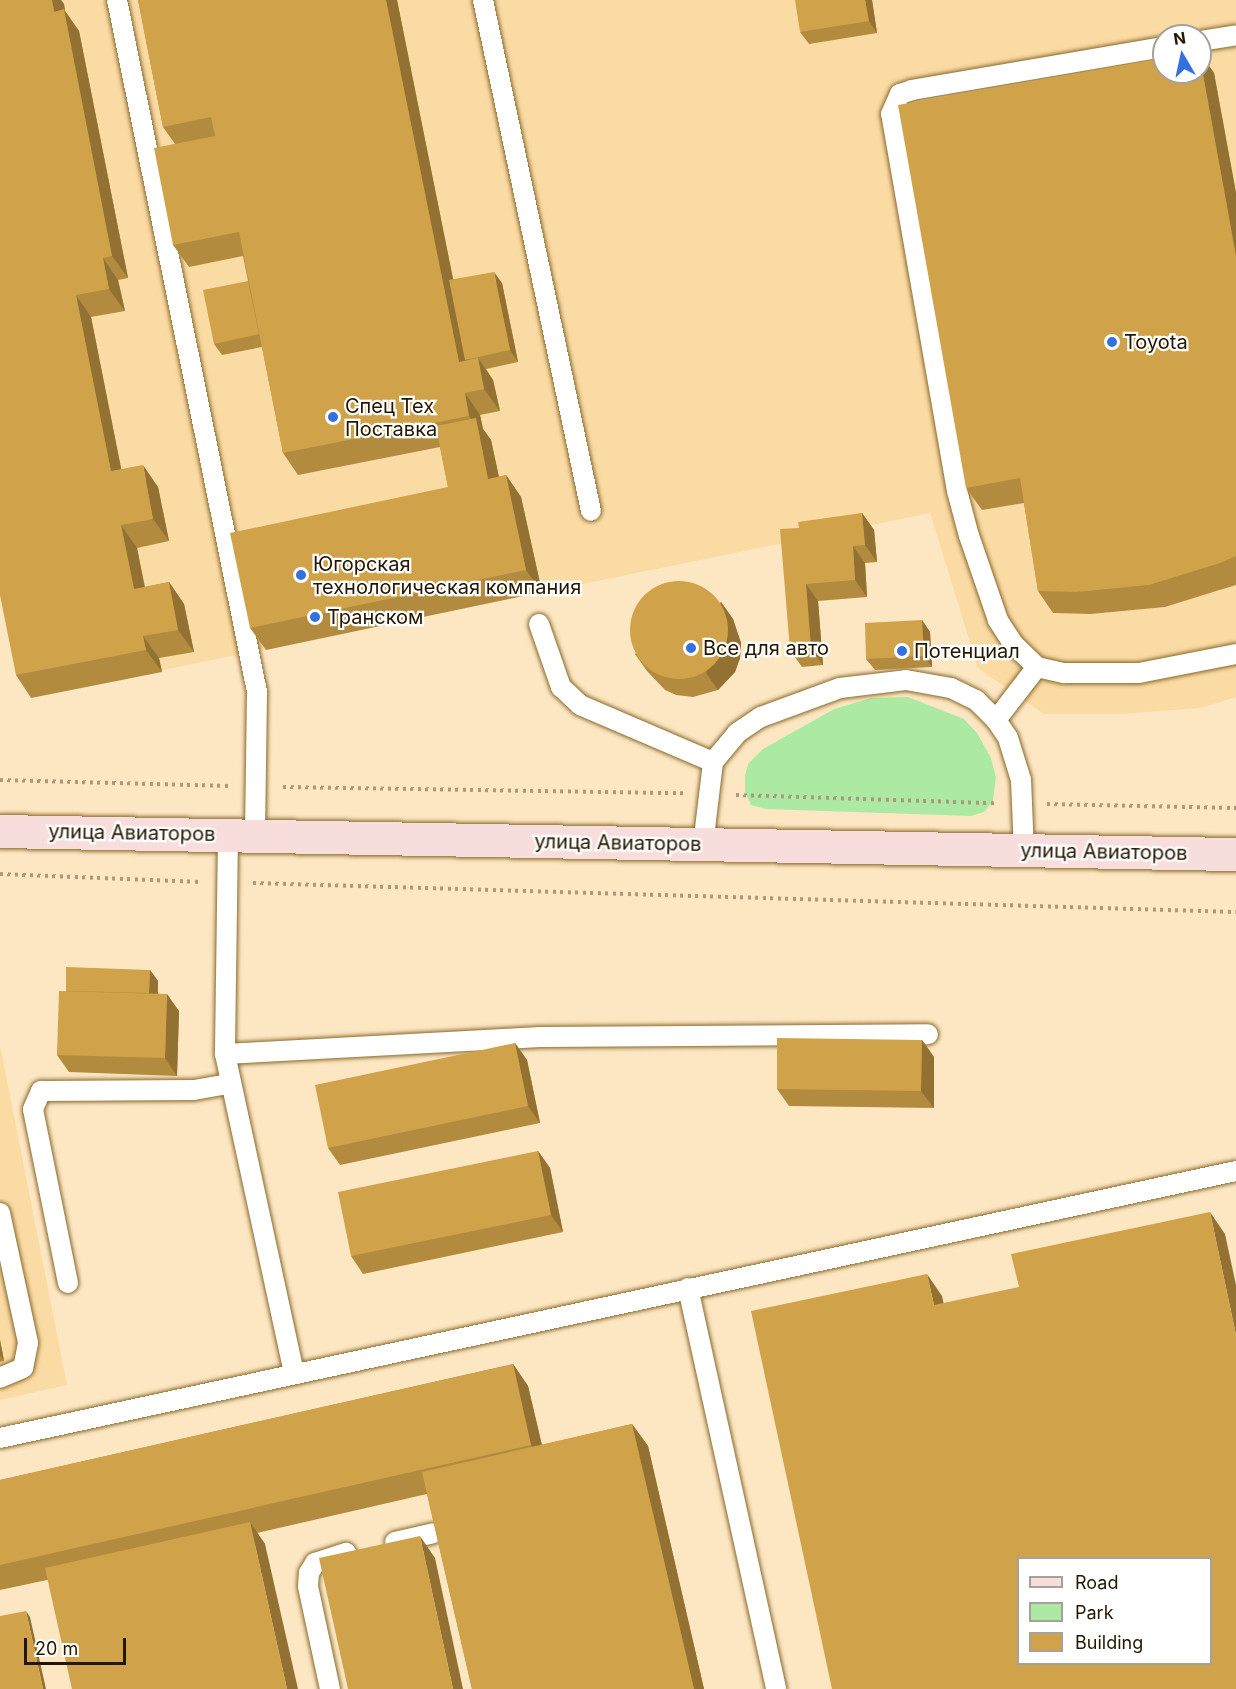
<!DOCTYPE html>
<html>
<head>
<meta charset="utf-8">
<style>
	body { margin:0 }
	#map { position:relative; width:1236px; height:1689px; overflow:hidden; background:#fde7c3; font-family:Inter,sans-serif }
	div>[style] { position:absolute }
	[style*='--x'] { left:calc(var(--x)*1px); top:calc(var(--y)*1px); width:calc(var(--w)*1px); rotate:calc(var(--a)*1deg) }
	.built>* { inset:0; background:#fbdba4 }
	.green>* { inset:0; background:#aceaa3 }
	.path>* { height:4px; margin-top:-2px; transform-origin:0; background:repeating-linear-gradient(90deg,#ac997a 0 3px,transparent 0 7.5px) }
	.roads { filter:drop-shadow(0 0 2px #89692b) drop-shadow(0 0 2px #89692b) }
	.service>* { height:20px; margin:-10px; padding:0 10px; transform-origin:10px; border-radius:10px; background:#fff }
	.secondary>* { height:33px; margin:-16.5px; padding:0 16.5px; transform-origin:16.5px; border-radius:16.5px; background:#f7dedd }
	.wall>* { inset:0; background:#b38b3f }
	.shaded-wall>* { inset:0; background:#927133 }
	.building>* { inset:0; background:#d0a249 }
	.round { border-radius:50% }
	.dots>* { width:16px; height:16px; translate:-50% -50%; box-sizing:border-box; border:3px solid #fff; border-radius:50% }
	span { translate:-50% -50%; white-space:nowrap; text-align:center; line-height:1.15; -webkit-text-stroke:4.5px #fff; paint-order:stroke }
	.poi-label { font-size:20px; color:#241700 }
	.left { translate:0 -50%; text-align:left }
	.street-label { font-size:20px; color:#241700 }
	.legend { position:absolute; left:1017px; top:1557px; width:195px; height:108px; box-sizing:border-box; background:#fff; border:2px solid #a7a299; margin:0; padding:8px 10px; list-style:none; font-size:18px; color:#241700 }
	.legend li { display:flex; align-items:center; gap:12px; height:30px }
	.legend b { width:30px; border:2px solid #a7a299 }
	.north { position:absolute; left:1152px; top:24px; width:60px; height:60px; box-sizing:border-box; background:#fff; border:2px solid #a7a299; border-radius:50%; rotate:351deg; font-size:16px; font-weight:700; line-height:24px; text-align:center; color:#241700 }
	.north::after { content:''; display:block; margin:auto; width:21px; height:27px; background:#3470df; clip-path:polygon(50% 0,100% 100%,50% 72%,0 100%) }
	.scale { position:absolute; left:24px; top:1638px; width:102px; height:27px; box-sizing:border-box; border:3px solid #241700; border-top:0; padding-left:8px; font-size:18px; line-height:21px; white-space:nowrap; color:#241700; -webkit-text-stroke:4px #fff; paint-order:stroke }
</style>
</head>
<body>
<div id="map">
	<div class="built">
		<i style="clip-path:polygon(evenodd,0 0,1236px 0,1236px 193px,1214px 74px,982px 510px,1035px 501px,1053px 613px,1091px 614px,1165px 607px,1236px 585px,1236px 697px,1201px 708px,1123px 714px,1044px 714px,978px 668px,930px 513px,31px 697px,0 539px,0 0,1164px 36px,1200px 36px,1200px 72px,1164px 72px,1164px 36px)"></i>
		<i style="clip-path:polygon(0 1045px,67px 1385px,0 1400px)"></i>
	</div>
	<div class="green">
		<i style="clip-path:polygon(908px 697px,964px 719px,977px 733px,991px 758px,996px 778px,993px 801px,984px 812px,971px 816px,766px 809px,751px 805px,745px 792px,745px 776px,748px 764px,763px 749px,834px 709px,871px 698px)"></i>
	</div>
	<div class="path">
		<i style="--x:0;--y:780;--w:230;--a:1.5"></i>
		<i style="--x:283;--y:787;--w:400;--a:0.9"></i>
		<i style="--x:736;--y:795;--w:259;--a:1.8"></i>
		<i style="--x:1047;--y:804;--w:189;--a:1.2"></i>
		<i style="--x:0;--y:874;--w:201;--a:2.3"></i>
		<i style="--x:253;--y:883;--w:983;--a:1.69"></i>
	</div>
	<div class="roads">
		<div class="service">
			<i style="--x:117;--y:0;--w:706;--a:78.56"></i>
			<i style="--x:257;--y:692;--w:144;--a:90.8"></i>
			<i style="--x:483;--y:0;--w:522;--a:78.07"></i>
			<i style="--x:1200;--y:41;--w:36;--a:-9"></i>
			<i style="--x:539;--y:624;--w:67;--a:70.8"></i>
			<i style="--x:561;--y:687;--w:26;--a:43"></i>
			<i style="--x:580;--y:705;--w:145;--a:23.2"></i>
			<i style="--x:1037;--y:667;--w:32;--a:-136"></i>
			<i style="--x:1014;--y:645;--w:30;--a:-123"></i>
			<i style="--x:998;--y:620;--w:89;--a:-109"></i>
			<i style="--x:969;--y:536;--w:47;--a:-104.9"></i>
			<i style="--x:957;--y:491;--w:383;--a:-99.9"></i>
			<i style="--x:891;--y:114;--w:22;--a:-66"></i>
			<i style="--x:900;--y:94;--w:13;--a:-18"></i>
			<i style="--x:912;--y:90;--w:256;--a:-9.7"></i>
			<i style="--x:996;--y:720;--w:67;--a:-52.3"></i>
			<i style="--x:1037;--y:667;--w:28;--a:13"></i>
			<i style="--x:1064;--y:673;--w:75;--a:0"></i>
			<i style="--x:1139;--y:673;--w:99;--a:-11.1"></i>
			<i style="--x:228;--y:835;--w:219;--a:90.8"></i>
			<i style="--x:225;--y:1054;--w:325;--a:77.8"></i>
			<i style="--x:703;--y:845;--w:84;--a:-83.1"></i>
			<i style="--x:713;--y:762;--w:38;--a:-50"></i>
			<i style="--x:737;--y:733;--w:29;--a:-34"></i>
			<i style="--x:761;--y:717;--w:84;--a:-20.2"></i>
			<i style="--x:840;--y:688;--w:66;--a:-6.9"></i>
			<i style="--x:906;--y:680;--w:46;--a:10.1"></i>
			<i style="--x:951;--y:688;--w:28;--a:26"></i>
			<i style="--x:976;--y:700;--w:28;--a:45"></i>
			<i style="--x:996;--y:720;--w:22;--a:56"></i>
			<i style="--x:1008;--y:738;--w:44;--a:72.8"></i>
			<i style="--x:1021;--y:780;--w:71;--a:87.6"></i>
			<i style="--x:225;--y:1054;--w:316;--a:-3.1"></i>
			<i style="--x:541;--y:1037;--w:387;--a:-0.4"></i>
			<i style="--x:0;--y:1213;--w:133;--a:77.8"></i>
			<i style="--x:28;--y:1343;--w:25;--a:101"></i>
			<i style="--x:23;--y:1368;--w:25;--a:157"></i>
			<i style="--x:68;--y:1283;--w:177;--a:-101.4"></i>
			<i style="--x:33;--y:1109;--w:20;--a:-66"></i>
			<i style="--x:41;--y:1091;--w:153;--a:-0.4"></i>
			<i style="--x:194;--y:1090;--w:36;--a:-10"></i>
			<i style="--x:688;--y:1288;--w:411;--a:77.6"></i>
			<i style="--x:0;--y:1438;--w:1265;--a:-12.19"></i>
			<i style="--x:395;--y:1542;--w:39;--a:-13"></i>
			<i style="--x:330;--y:1689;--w:105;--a:-102.1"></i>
			<i style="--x:308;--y:1586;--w:13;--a:-86"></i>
			<i style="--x:309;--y:1573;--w:12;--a:-59"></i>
			<i style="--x:315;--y:1563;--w:33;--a:-18"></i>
		</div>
		<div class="secondary">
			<i style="--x:0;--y:831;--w:1236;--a:1.07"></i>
		</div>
	</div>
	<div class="wall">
		<i style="clip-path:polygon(0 0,61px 0,64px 4px,65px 11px,79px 31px,128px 278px,118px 280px,125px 311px,91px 317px,121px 469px,158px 487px,169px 541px,137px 548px,145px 587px,169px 582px,184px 604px,194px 652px,159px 658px,162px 672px,31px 698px,16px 675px)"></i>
		<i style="clip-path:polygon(138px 0,397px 0,453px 280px,502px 283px,518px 362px,486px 369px,493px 380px,500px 411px,480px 415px,483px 429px,491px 440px,499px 477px,506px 475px,521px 497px,542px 592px,266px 650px,250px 628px,448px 487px,440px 447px,298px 475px,283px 453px,262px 347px,222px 355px,214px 344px,248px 281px,243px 256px,189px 267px,173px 245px,175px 144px,163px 127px)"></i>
		<i style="clip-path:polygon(872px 0,877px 33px,809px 44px,800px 32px)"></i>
		<i style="clip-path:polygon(1200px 53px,1214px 73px,1236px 193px,1236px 585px,1165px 607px,1091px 614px,1053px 613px,1038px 591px,1024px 503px,982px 510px,966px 488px,1200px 72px)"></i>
		<i style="clip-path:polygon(862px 513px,874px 530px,877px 562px,865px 563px,867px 597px,818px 601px,823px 665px,802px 667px,790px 650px,799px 528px)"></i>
		<i style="clip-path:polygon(721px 602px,733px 619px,741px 643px,740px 658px,735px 672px,718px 690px,693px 697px,676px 695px,665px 690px,647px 671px,635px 654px)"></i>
		<i style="clip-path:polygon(922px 620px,930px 632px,932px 667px,875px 670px,866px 659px)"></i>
		<i style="clip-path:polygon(150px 970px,158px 981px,158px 993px,179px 1011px,177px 1076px,69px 1072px,57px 1055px,66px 991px)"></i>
		<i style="clip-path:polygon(922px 1040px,934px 1057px,934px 1108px,789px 1106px,777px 1089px)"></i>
		<i style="clip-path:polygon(515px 1043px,527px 1060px,540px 1123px,340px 1165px,328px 1148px)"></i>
		<i style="clip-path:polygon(538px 1151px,550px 1168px,563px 1232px,363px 1274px,351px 1256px)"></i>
		<i style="clip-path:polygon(0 1340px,4px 1361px,0 1362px)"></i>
		<i style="clip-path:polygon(513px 1364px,528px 1386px,542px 1445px,632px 1424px,648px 1446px,704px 1689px,472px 1689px,427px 1494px,257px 1533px,265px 1544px,47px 1580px,0 1590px,0 1480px)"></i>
	</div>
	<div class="shaded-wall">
		<i style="clip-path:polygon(52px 0,61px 0,64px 4px,65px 11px,79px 31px,128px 278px,112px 256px)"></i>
		<i style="clip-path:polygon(386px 0,397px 0,471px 368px,459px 362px)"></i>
		<i style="clip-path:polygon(865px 0,872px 0,877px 33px,869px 21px)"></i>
		<i style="clip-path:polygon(1200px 53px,1214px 73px,1236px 193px,1236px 256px,1200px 58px)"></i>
		<i style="clip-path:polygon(103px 258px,118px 280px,125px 311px,109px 289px)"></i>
		<i style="clip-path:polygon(494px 272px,502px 283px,518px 362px,510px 350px)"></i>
		<i style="clip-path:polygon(76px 295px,91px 317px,126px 493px,111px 471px)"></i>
		<i style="clip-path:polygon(478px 358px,493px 380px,500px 411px,484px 389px)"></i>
		<i style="clip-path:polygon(465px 393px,480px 415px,483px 429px,491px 440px,504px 501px,488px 479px,478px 428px,469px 416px)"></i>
		<i style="clip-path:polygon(143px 465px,158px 487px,169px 541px,153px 519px)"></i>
		<i style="clip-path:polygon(506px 475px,521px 497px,542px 592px,526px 570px)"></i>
		<i style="clip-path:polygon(862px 513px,874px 530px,877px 562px,865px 545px)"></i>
		<i style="clip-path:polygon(121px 525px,137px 548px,149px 611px,134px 589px)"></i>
		<i style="clip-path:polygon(853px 546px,865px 563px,867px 597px,855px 580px)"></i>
		<i style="clip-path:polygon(169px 582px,184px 604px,194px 652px,178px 630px)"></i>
		<i style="clip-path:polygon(806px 584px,818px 601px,823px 665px,811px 648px)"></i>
		<i style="clip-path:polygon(721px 602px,733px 619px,741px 643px,740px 658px,735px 672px,718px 690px,706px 673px)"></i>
		<i style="clip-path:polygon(922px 620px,930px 632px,932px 667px,924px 656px)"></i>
		<i style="clip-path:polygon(143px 636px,159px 658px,162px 672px,146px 650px)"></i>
		<i style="clip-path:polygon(150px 970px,158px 981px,157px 1009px,149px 997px)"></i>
		<i style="clip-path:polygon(167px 994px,179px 1011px,177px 1076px,165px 1058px)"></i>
		<i style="clip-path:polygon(922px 1040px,934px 1057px,934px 1108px,921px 1091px)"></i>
		<i style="clip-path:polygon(515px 1043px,527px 1060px,540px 1123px,528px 1106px)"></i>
		<i style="clip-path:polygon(538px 1151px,550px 1168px,563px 1232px,551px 1215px)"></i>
		<i style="clip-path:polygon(1210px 1212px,1225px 1234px,1236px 1285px,1236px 1335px)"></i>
		<i style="clip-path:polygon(927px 1274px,942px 1296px,949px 1327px,934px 1305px)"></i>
		<i style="clip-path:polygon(0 1340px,4px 1361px,0 1355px)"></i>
		<i style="clip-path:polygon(513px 1364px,528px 1386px,547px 1467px,531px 1445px)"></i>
		<i style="clip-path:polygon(632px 1424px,648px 1446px,704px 1689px,694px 1689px)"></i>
		<i style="clip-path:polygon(250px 1522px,265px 1544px,298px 1689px,287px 1689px)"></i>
		<i style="clip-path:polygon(420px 1536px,435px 1558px,463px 1689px,453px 1689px)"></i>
		<i style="clip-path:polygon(26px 1611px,30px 1617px,46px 1689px,43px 1689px)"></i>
	</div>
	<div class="building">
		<i style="clip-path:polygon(0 0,52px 0,54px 12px,64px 9px,112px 256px,103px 258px,109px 289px,76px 295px,111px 471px,143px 465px,153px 519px,121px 525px,134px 589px,169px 582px,178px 630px,143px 636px,146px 650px,16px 675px,0 595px)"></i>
		<i style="clip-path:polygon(138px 0,386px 0,459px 362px,478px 358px,484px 389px,465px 393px,469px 416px,283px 453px,239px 232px,173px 245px,154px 148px,215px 136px,211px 117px,163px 127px)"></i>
		<i style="clip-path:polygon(795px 0,865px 0,869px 21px,800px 32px)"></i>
		<i style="clip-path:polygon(1164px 58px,1164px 72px,1200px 72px,1200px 58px,1236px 256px,1236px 556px,1220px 563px,1149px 585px,1076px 592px,1038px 591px,1020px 478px,966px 488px,898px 105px)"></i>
		<i style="clip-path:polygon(494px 272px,510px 350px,465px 360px,449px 280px)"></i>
		<i style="clip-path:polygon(248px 281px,259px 334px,214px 344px,203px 290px)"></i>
		<i style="clip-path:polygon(476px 418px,488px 479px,506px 475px,526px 570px,250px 628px,230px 533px,448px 487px,436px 426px)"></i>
		<i style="clip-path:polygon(862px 513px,865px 545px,853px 546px,855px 580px,806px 584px,811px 648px,790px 650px,780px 529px,799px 528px,798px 522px)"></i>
		<i class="round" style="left:630px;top:581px;width:98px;height:98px"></i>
		<i style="clip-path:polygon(922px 620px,924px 656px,866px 659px,865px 623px)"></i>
		<i style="clip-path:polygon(66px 967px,150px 970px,149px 993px,66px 991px)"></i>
		<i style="clip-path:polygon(59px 991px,167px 994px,165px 1058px,57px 1055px)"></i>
		<i style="clip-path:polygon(777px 1038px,922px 1040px,921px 1091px,777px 1089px)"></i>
		<i style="clip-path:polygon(515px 1043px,528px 1106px,328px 1148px,315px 1085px)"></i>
		<i style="clip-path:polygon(538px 1151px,551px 1215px,351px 1256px,338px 1192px)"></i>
		<i style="clip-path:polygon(evenodd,1210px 1212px,1236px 1335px,1236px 1689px,832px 1689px,751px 1311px,927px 1274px,934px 1305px,1019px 1287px,1011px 1254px,1210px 1212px,1018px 1558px,1210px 1558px,1210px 1664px,1018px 1664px,1018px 1558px)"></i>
		<i style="clip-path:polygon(513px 1364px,531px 1445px,0 1565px,0 1480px)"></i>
		<i style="clip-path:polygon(632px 1424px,694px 1689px,472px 1689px,422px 1472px)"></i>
		<i style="clip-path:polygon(250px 1522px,287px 1689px,72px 1689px,45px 1568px)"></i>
		<i style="clip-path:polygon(420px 1536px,453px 1689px,348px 1689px,319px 1558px)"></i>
		<i style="clip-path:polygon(26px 1611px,43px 1689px,0 1689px,0 1616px)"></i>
	</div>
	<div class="dots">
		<i style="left:1112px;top:342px;background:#3470df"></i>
		<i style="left:333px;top:417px;background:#3470df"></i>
		<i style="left:301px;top:575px;background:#3470df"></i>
		<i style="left:315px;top:617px;background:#3470df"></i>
		<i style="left:691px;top:648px;background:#3470df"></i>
		<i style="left:902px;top:651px;background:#3470df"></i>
	</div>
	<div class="poi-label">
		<span class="left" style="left:1124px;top:342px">Toyota</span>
		<span class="left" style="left:345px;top:418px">Спец Тех<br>Поставка</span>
		<span class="left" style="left:313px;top:576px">Югорская<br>технологическая компания</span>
		<span class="left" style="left:327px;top:617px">Транском</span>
		<span class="left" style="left:703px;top:648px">Все для авто</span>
		<span class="left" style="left:914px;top:651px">Потенциал</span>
	</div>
	<div class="street-label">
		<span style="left:132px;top:833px;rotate:1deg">улица Авиаторов</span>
		<span style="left:618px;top:843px;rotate:1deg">улица Авиаторов</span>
		<span style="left:1104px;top:852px;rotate:1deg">улица Авиаторов</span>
	</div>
	<ul class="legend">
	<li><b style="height:8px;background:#f7dedd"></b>Road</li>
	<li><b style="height:16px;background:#aceaa3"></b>Park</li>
	<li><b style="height:16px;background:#d0a249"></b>Building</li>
	</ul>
	<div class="north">N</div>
	<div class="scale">20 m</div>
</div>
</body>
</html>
